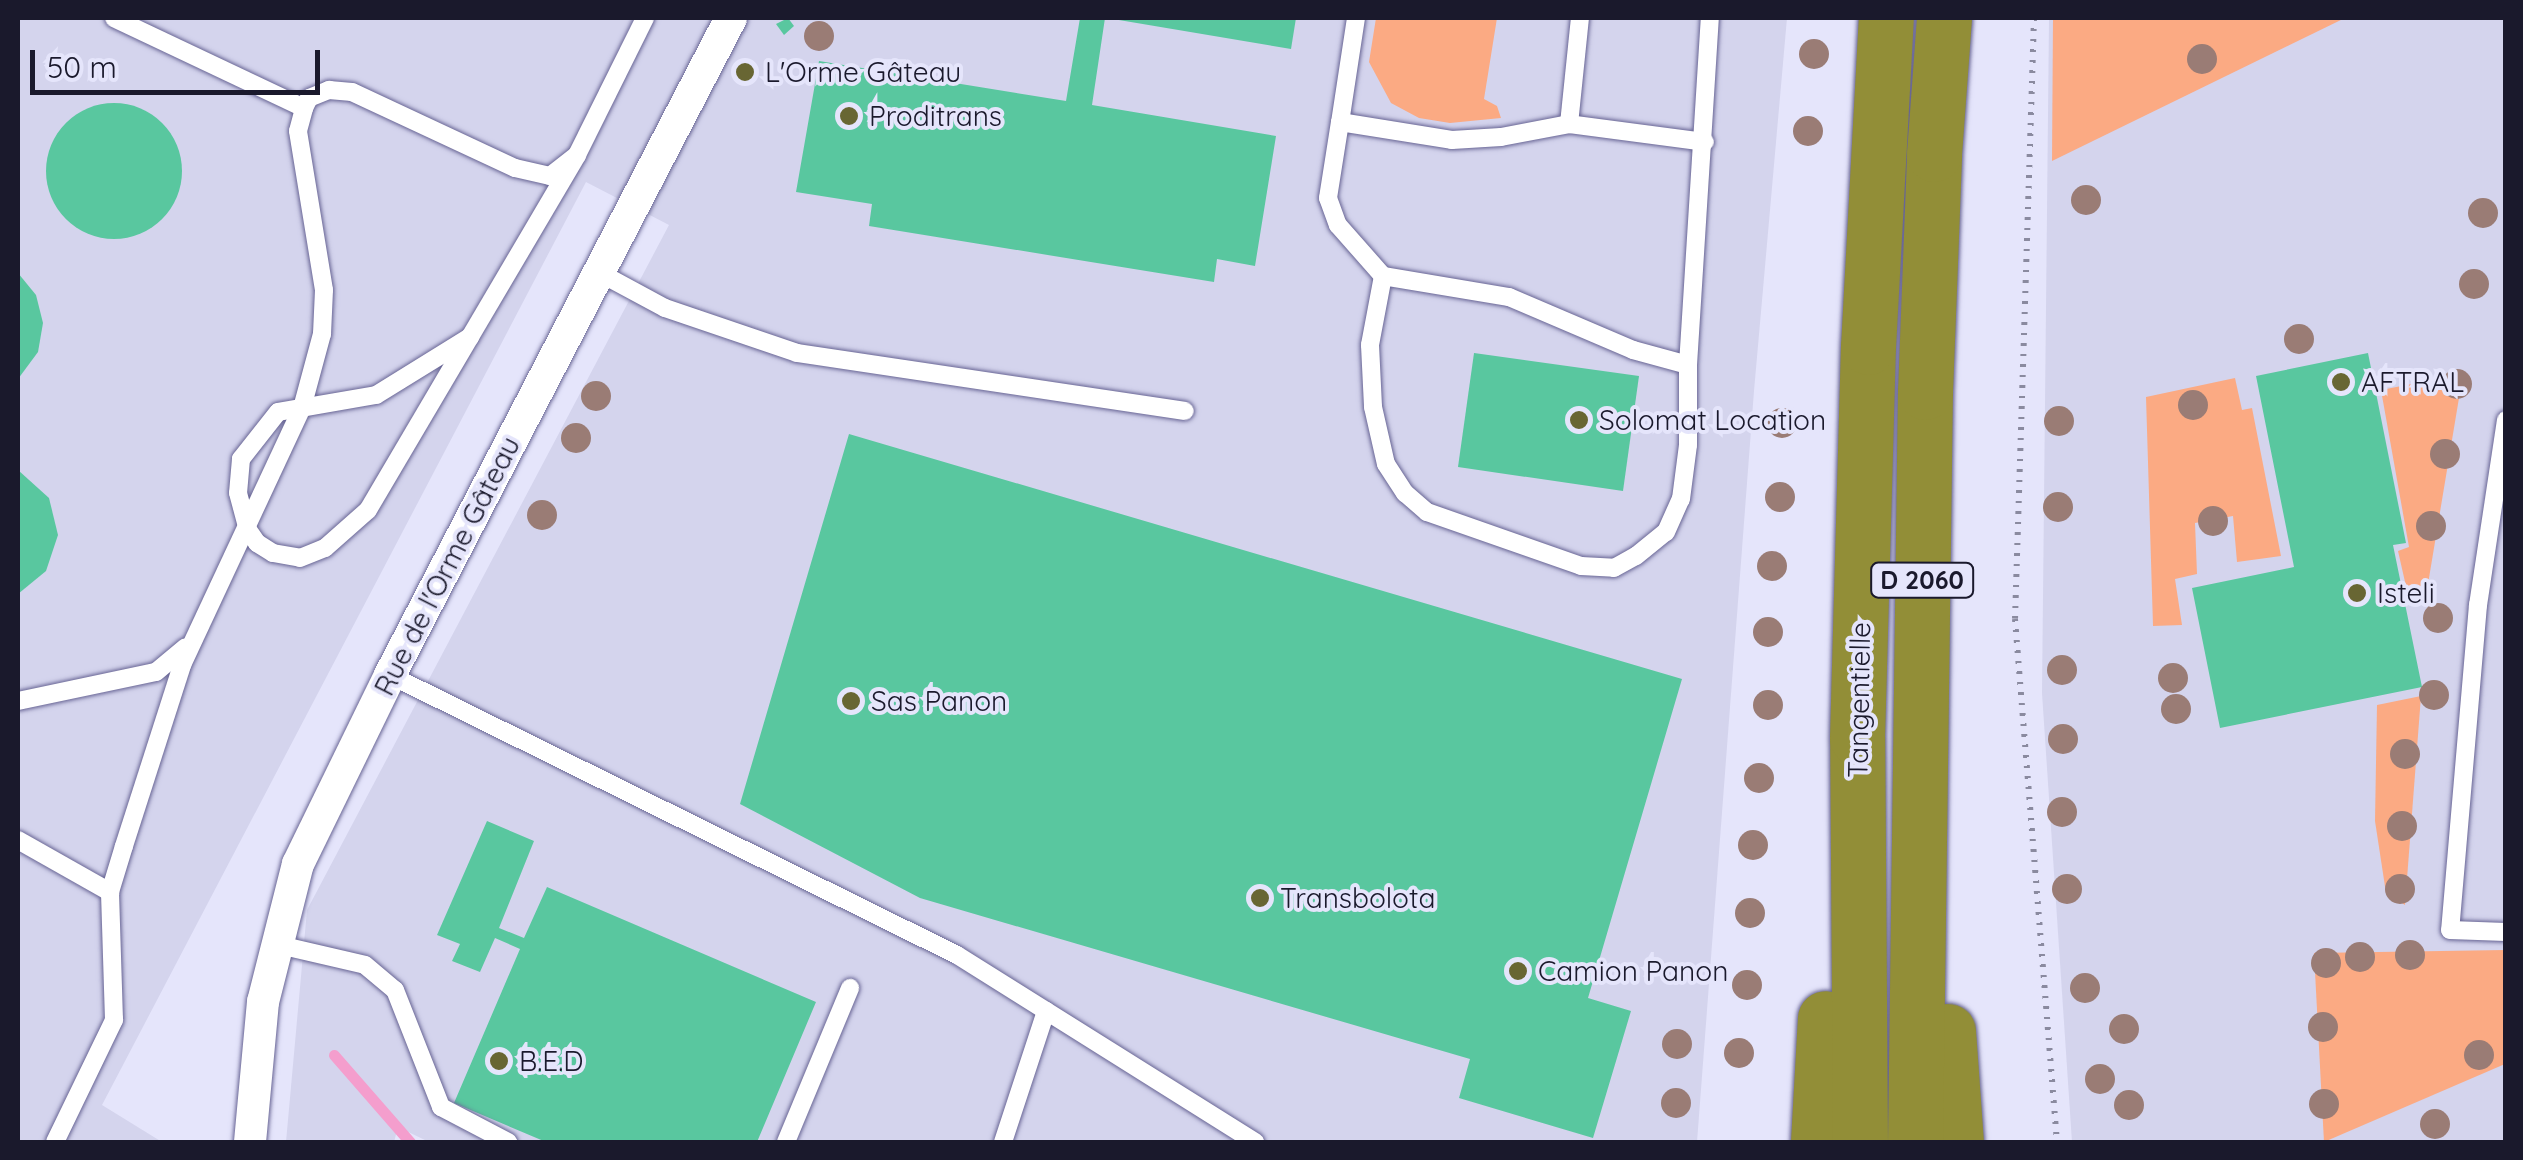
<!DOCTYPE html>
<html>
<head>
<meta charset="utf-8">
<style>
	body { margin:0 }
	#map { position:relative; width:2523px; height:1160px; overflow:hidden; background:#e5e5fb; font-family:Quicksand,sans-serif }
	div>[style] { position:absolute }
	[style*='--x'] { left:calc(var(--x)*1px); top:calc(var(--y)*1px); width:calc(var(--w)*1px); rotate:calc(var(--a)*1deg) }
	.built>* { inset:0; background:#d4d4ed }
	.green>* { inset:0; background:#fbaa83 }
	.stream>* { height:11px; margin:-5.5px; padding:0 5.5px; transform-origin:5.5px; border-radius:5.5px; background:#f49ecd }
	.building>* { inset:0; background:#59c79f }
	.round { border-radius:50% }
	.path>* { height:6px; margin-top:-3px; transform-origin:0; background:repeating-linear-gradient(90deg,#8a8a9f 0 2.5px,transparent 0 10.5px) }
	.roads { filter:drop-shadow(0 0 2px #676494) drop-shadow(0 0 2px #676494) }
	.lane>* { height:18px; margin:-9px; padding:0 9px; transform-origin:9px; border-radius:9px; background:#fff }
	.street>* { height:32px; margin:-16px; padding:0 16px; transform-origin:16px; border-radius:16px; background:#fff }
	.highway>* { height:55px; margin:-27.5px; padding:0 27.5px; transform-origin:27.5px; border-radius:27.5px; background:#928e37 }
	.trees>* { width:30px; height:30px; margin:-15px; border-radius:50%; background:#9a7c75 }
	.dots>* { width:28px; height:28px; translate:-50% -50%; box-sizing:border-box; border:5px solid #e5e5fb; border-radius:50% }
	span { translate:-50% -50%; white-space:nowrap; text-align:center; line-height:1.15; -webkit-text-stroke:8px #e5e5fb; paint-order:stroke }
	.shield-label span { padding:2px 8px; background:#e5e5fb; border:2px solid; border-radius:8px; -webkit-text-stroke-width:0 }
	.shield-label { font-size:25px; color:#1a192c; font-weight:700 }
	.poi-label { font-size:28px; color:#1a192c }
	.left { translate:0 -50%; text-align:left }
	.street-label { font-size:28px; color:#1a192c }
	.frame { position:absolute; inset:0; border:20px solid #1a192c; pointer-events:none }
	.scale { position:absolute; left:30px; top:50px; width:290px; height:45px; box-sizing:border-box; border:5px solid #1a192c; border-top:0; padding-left:12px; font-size:30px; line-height:35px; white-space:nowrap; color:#1a192c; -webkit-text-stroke:8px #e5e5fb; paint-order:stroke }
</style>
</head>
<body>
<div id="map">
	<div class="built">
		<i style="clip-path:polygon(18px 18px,1787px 18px,1754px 391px,1697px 1142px,429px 1142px,398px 1127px,394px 1142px,286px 1142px,307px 910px,669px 225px,586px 182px,102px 1105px,162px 1142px,18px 1142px)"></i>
		<i style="clip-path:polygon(2049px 18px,2505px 18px,2505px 1142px,2072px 1142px,2042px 693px)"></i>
	</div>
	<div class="green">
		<i style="clip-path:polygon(1376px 18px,1497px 18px,1484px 99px,1497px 106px,1501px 118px,1450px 123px,1419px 118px,1391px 103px,1369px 62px)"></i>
		<i style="clip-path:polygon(2053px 18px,2345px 18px,2052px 161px)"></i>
		<i style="clip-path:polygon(2463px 374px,2426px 596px,2408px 595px,2398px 551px,2409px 547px,2381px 390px)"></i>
		<i style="clip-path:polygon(2235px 378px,2242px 410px,2252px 408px,2281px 556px,2237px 562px,2233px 516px,2195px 523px,2197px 574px,2175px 579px,2182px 625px,2153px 626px,2146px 397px)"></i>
		<i style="clip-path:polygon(2421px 696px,2405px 905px,2386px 893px,2375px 821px,2377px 705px)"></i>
		<i style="clip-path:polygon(2505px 950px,2505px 1064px,2324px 1142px,2314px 953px)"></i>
	</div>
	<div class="stream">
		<i style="--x:334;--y:1055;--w:116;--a:48.9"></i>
	</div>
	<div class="building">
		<i style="clip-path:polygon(788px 18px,794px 26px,784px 35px,776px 24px)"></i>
		<i style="clip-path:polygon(1080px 18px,1105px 18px,1092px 105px,1276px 136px,1255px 266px,1217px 259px,1214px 282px,869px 226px,872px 204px,796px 192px,819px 61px,1066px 101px)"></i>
		<i style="clip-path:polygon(1107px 18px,1296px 18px,1291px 49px)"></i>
		<i class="round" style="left:46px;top:103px;width:136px;height:136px"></i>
		<i style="clip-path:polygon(18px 273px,36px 295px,43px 323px,38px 352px,18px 379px)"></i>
		<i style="clip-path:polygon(1474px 353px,1639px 376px,1623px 491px,1458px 467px)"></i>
		<i style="clip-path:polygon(2368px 353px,2406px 543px,2393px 545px,2422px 687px,2220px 728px,2192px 588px,2294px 567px,2256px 376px)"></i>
		<i style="clip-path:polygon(849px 434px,1682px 679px,1588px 998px,1631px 1011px,1593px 1138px,1459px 1098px,1470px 1059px,920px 898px,740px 804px)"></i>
		<i style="clip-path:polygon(18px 470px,49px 498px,58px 535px,46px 571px,18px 594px)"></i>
		<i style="clip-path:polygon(487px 821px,534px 841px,499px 928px,524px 938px,547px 887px,816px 1002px,757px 1142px,546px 1142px,454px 1103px,520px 949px,495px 938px,480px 972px,452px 961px,460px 944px,437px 935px)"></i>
	</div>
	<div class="path">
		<i style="--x:2034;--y:18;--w:601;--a:91.81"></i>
		<i style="--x:2015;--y:619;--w:525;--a:85.41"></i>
	</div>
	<div class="roads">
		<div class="lane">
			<i style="--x:1356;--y:18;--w:105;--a:98.7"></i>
			<i style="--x:1340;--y:122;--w:113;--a:9.1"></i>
			<i style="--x:1452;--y:140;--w:49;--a:-3.5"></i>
			<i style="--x:1501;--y:137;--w:69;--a:-10.8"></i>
			<i style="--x:1569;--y:124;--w:137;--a:7.5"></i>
			<i style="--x:304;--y:108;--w:11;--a:-63"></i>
			<i style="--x:309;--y:98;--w:22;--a:-22"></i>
			<i style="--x:329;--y:90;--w:23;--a:5"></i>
			<i style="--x:352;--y:92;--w:180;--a:25"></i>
			<i style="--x:515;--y:168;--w:36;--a:13"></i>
			<i style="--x:550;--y:176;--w:34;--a:-38"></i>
			<i style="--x:577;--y:155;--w:153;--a:-63.6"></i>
			<i style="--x:1340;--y:122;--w:77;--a:99"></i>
			<i style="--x:1328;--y:198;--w:29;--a:70"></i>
			<i style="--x:1338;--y:225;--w:68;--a:48.6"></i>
			<i style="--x:1383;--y:276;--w:128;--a:9.5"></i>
			<i style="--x:1509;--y:297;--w:135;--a:23.1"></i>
			<i style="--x:1633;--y:350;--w:57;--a:15.3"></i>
			<i style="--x:1569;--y:124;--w:107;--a:-84.1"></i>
			<i style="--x:600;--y:273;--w:74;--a:28.3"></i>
			<i style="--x:665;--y:308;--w:139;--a:18.8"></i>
			<i style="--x:797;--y:353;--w:392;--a:8.5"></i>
			<i style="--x:1383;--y:276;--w:70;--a:100.7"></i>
			<i style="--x:1370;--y:345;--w:62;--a:87.2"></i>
			<i style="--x:1373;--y:407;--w:58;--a:77.2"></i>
			<i style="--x:1386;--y:464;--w:35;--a:57"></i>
			<i style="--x:1405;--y:493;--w:29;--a:41"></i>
			<i style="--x:1427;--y:512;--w:163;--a:19.3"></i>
			<i style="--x:1581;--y:566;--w:33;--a:3"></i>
			<i style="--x:1614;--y:568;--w:25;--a:-29"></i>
			<i style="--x:1636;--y:556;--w:38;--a:-39"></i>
			<i style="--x:1666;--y:532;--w:36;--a:-66"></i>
			<i style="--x:1681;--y:499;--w:54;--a:-82.6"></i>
			<i style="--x:1688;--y:445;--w:80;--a:-90"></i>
			<i style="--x:1688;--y:365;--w:348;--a:-86.4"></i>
			<i style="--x:470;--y:337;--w:110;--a:148.3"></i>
			<i style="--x:376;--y:395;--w:99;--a:170.2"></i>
			<i style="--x:278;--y:412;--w:60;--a:128.2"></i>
			<i style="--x:241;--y:459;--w:34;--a:95"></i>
			<i style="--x:238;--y:493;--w:38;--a:75"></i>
			<i style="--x:248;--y:530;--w:16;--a:55"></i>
			<i style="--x:257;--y:543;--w:19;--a:32"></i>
			<i style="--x:273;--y:553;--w:27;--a:10"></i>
			<i style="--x:300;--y:558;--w:27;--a:-22"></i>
			<i style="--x:325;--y:548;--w:57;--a:-41.5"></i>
			<i style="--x:368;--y:510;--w:201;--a:-59.5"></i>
			<i style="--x:470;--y:337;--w:211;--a:-59.5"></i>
			<i style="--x:2506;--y:420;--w:187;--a:98.6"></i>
			<i style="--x:2478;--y:605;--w:326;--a:94.9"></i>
			<i style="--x:2450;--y:930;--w:56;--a:2"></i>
			<i style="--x:390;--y:675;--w:632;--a:26.28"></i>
			<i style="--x:957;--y:955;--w:352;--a:32.1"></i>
			<i style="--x:18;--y:701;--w:141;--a:-11.9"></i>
			<i style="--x:156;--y:672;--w:38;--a:-40"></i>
			<i style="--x:18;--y:840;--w:106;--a:29.5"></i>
			<i style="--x:275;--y:944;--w:92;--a:13.1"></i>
			<i style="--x:365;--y:965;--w:39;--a:40"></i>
			<i style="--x:395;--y:990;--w:126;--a:68.5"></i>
			<i style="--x:441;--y:1107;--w:76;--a:27.6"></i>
			<i style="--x:55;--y:1142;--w:136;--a:-64.2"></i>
			<i style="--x:114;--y:1020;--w:128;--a:-91.8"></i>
			<i style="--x:110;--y:892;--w:48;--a:-73.1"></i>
			<i style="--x:124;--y:846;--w:190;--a:-72.2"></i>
			<i style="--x:182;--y:665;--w:284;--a:-65"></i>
			<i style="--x:302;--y:408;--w:77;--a:-74.9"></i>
			<i style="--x:322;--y:334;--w:44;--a:-87.4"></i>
			<i style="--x:324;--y:290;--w:161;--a:-99.3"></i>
			<i style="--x:298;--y:131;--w:24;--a:-75"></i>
			<i style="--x:304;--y:108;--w:210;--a:-154.7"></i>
			<i style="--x:786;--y:1142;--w:167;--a:-67.4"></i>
			<i style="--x:1003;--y:1142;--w:138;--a:-71.8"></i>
		</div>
		<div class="street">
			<i style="--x:250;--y:1142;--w:141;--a:-84.7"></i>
			<i style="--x:263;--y:1002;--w:142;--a:-75.8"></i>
			<i style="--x:298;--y:864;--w:210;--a:-64"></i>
			<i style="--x:390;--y:675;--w:740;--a:-62.57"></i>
		</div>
		<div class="highway">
			<i style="--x:1948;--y:1031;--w:111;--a:85.9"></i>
			<i style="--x:1818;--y:1142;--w:124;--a:-86.8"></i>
			<i style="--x:1860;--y:1142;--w:404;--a:-90.4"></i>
			<i style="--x:1857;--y:738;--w:391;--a:-88.4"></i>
			<i style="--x:1868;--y:347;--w:329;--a:-86.9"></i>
			<i style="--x:1915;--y:1142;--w:750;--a:-89.24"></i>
			<i style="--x:1925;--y:392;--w:238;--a:-87.8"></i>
			<i style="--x:1934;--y:154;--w:136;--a:-85.8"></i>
		</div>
	</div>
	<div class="trees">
		<i style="left:819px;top:36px"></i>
		<i style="left:1814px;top:54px"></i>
		<i style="left:2202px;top:59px"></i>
		<i style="left:1808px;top:131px"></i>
		<i style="left:2086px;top:200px"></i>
		<i style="left:2483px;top:213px"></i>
		<i style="left:2474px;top:284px"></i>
		<i style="left:2299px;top:339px"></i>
		<i style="left:2457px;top:384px"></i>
		<i style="left:596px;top:396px"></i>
		<i style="left:2193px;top:405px"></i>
		<i style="left:2059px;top:421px"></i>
		<i style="left:1782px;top:423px"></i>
		<i style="left:576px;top:438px"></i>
		<i style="left:2445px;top:454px"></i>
		<i style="left:1780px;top:497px"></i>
		<i style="left:2058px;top:507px"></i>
		<i style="left:542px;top:515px"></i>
		<i style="left:2213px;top:521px"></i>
		<i style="left:2431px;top:526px"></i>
		<i style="left:1772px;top:566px"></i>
		<i style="left:2438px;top:618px"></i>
		<i style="left:1768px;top:632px"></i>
		<i style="left:2062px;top:670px"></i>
		<i style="left:2173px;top:678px"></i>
		<i style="left:2434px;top:695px"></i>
		<i style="left:1768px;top:705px"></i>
		<i style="left:2176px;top:709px"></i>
		<i style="left:2063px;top:739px"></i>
		<i style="left:2405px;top:754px"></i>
		<i style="left:1759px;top:778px"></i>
		<i style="left:2062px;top:812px"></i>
		<i style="left:2402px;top:826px"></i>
		<i style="left:1753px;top:845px"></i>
		<i style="left:2067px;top:889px"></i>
		<i style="left:2400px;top:889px"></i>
		<i style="left:1750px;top:913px"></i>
		<i style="left:2410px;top:955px"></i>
		<i style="left:2360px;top:957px"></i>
		<i style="left:2326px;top:963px"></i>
		<i style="left:1747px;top:985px"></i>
		<i style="left:2085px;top:988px"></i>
		<i style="left:2323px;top:1027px"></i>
		<i style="left:2124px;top:1029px"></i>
		<i style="left:1677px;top:1044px"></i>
		<i style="left:1739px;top:1053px"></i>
		<i style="left:2479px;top:1055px"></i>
		<i style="left:2100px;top:1079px"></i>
		<i style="left:1676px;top:1103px"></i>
		<i style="left:2324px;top:1104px"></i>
		<i style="left:2129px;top:1105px"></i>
		<i style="left:2435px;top:1124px"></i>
	</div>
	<div class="dots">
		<i style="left:745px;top:72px;background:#686633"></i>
		<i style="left:849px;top:116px;background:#686633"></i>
		<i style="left:2341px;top:382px;background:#686633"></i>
		<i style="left:1579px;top:420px;background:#686633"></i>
		<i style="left:2357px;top:593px;background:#686633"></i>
		<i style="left:851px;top:701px;background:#686633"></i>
		<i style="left:1260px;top:898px;background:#686633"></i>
		<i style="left:1518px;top:971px;background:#686633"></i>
		<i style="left:499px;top:1061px;background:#686633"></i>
	</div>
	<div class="shield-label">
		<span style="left:1922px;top:580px">D 2060</span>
	</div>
	<div class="poi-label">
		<span class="left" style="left:765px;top:72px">L'Orme Gâteau</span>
		<span class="left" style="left:869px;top:116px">Proditrans</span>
		<span class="left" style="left:2361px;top:382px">AFTRAL</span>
		<span class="left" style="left:1599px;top:420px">Solomat Location</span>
		<span class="left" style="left:2377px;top:593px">Isteli</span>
		<span class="left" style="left:871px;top:701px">Sas Panon</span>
		<span class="left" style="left:1280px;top:898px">Transbolota</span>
		<span class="left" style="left:1538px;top:971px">Camion Panon</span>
		<span class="left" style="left:519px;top:1061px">B.E.D</span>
	</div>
	<div class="street-label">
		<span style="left:447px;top:566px;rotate:-63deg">Rue de l'Orme Gâteau</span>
		<span style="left:1859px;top:700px;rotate:-89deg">Tangentielle</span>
	</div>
	<div class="frame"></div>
	<div class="scale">50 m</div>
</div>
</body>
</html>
